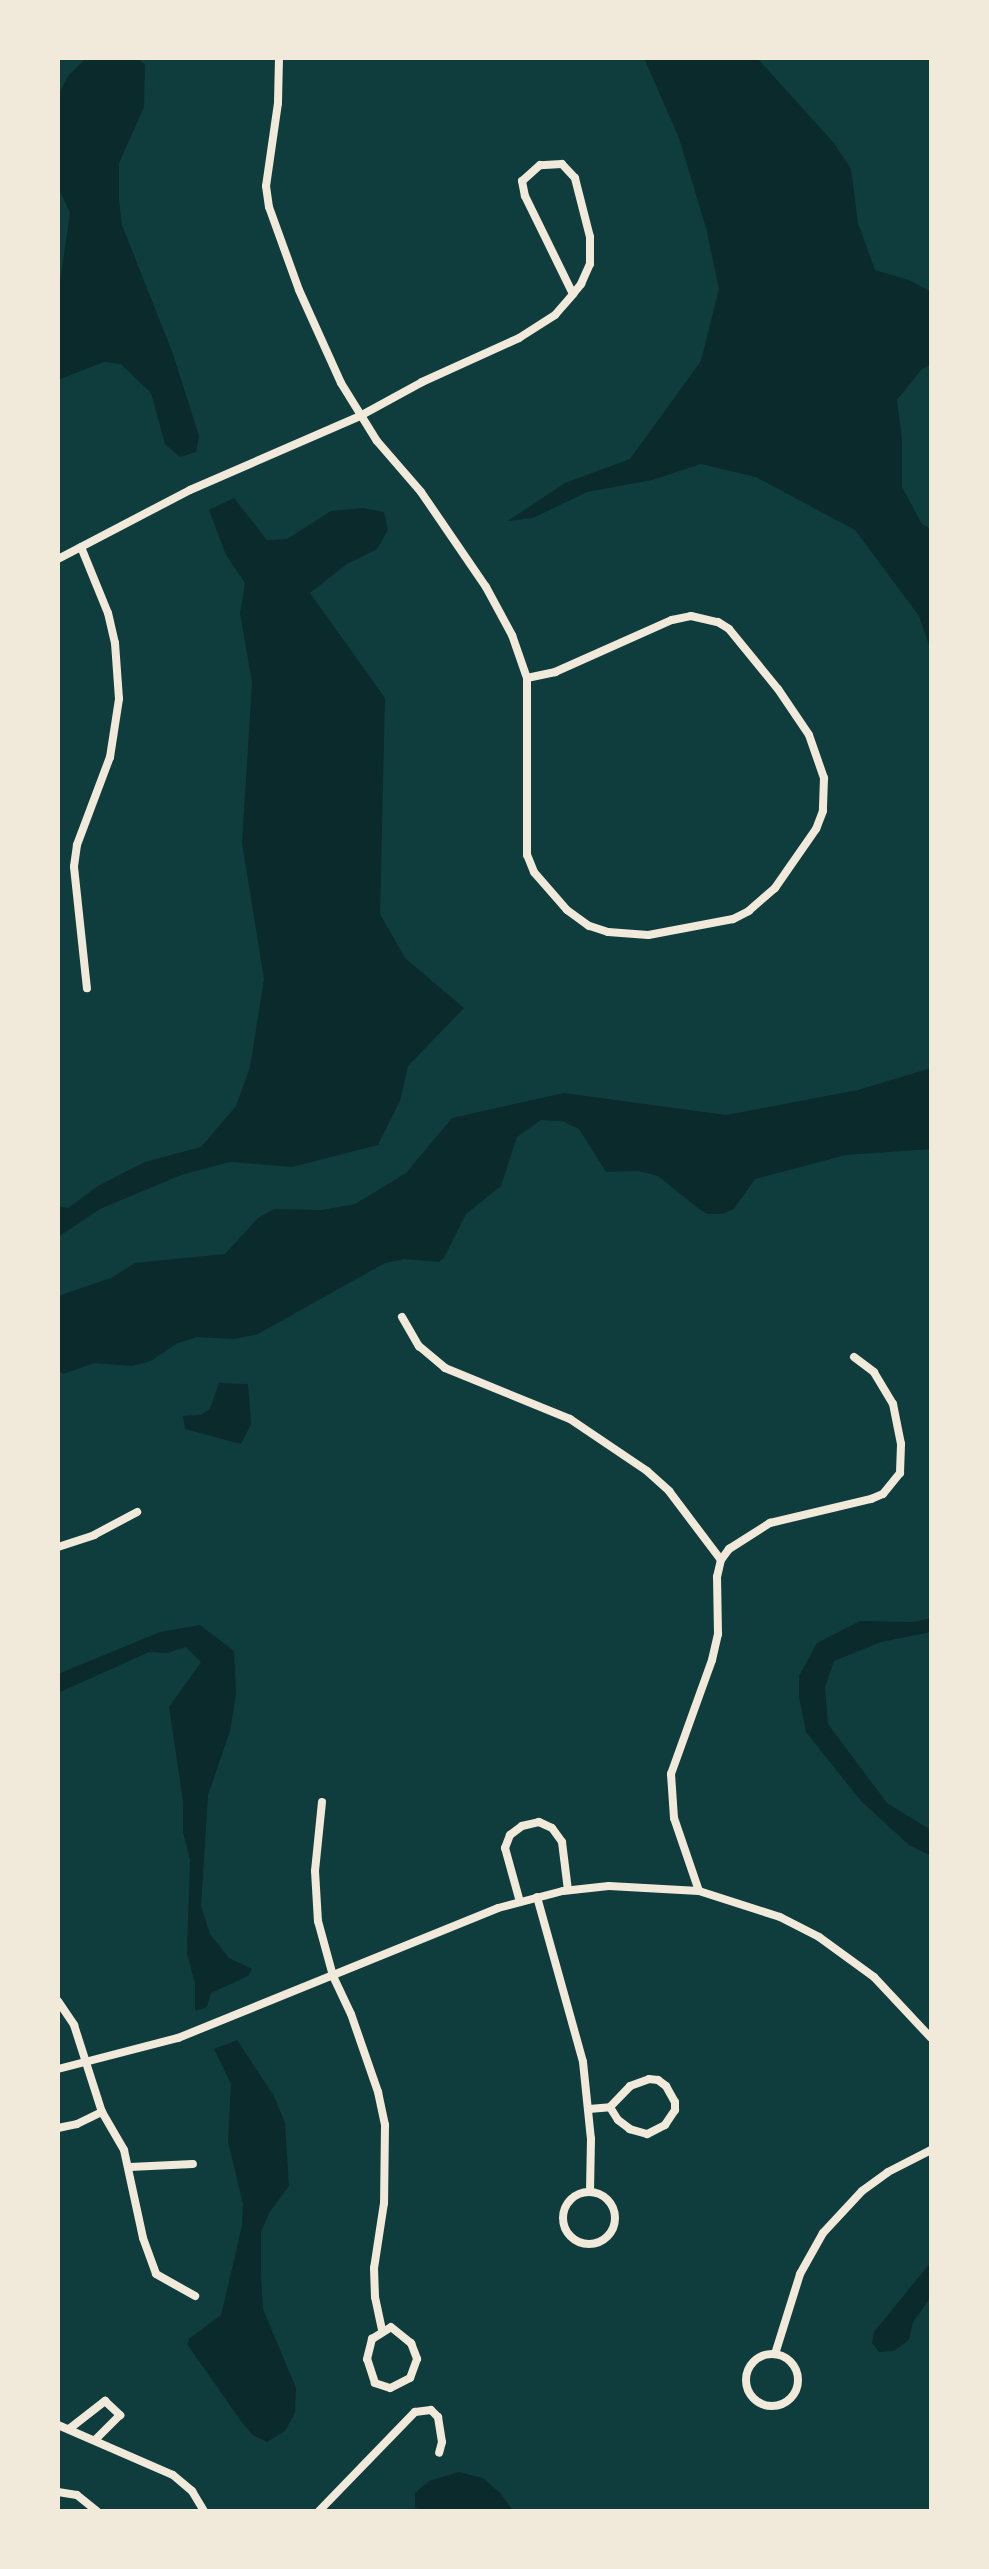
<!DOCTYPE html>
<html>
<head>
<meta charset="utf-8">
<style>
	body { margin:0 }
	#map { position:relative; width:989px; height:2569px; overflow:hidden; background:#0f3d3e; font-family:"Golos Text",sans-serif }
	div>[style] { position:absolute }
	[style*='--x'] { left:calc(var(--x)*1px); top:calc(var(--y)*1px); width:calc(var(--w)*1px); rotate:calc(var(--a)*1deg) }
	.water>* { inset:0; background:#0a2a2b }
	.minor>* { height:8px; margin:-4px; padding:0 4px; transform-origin:4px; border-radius:4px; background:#f1e9da }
	.minor>.ring { margin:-4px; padding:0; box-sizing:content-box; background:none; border:8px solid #f1e9da; border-radius:50% }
	span { translate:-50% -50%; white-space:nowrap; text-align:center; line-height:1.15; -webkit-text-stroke:6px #f1e9da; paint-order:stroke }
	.frame { position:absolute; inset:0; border:60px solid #f1e9da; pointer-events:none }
</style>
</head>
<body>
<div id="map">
	<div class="water">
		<i style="clip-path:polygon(86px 58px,136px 58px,145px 64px,144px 107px,119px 163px,119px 200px,122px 225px,173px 354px,199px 436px,196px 452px,180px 457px,165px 444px,151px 393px,121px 364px,104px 362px,58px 380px,58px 295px,70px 213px,58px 187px,58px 95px,68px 76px)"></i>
		<i style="clip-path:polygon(644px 58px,757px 58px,834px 143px,851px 169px,858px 223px,875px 270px,909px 280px,931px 292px,931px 364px,922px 369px,897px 400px,902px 439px,902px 487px,922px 524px,931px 529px,931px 651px,919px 616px,855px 530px,756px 477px,701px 464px,652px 480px,587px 492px,533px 518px,508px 521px,565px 483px,630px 459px,701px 361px,719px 289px,706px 228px,679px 138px)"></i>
		<i style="clip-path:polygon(234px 498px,267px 540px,287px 539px,331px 511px,363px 508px,384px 512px,388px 530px,377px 549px,347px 564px,310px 593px,385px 698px,380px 914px,405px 958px,464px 1008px,408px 1066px,400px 1101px,378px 1145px,292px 1167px,230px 1162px,181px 1175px,100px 1209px,58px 1237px,58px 1206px,68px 1208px,98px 1186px,145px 1162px,201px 1147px,236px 1106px,250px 1067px,264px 979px,242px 843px,252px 682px,240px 614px,245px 583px,226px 555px,209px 510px)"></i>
		<i style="clip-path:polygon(931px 1068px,931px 1149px,846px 1155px,755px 1179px,734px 1209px,722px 1214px,708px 1214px,699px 1209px,658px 1176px,638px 1171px,606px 1172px,579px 1129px,562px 1121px,541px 1120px,517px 1137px,501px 1186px,466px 1214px,444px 1258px,439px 1262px,404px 1259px,385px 1263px,258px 1334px,234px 1339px,197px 1337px,176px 1344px,151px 1361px,132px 1366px,94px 1363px,64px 1374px,58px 1371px,58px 1296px,111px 1278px,135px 1263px,225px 1254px,258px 1218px,274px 1209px,322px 1210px,355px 1204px,406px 1173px,452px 1118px,564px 1093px,726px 1115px,858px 1090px)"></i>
		<i style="clip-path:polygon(219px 1383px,248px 1384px,251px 1424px,241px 1444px,185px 1429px,183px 1416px,201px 1415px,210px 1409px)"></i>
		<i style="clip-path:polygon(931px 1618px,931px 1632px,881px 1642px,834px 1661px,825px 1687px,828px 1724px,887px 1803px,931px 1830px,931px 1856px,909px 1845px,861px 1801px,806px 1732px,799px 1697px,799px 1676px,817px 1643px,860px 1621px,913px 1622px)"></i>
		<i style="clip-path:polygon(200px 1625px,234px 1651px,236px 1694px,230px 1731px,208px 1795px,201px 1906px,210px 1934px,229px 1958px,252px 1969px,248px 1976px,211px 1993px,207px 2007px,195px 2011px,195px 1984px,187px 1953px,190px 1860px,183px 1832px,183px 1801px,169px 1707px,201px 1662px,186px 1647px,167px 1653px,149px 1652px,58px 1693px,58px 1674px,160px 1632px)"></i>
		<i style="clip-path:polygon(237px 2040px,274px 2096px,285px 2123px,289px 2186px,269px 2213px,261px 2232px,261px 2277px,263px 2309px,296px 2388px,295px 2413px,285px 2431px,267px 2442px,253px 2435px,243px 2424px,187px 2344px,190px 2338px,221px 2315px,242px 2226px,243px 2204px,228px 2142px,231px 2084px,214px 2049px)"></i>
		<i style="clip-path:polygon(931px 2262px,931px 2297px,913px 2322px,909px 2340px,894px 2351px,879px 2352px,872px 2343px,874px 2332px)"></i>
		<i style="clip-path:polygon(459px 2472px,483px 2478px,500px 2493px,513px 2511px,420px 2511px,415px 2507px,415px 2493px,429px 2481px)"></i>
	</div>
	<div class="minor">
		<i style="--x:279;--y:58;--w:45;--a:91.3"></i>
		<i style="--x:278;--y:103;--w:84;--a:98.2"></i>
		<i style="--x:266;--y:186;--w:21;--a:82"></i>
		<i style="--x:269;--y:207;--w:88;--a:70.1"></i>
		<i style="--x:299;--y:290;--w:102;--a:65.7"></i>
		<i style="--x:341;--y:383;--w:68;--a:58.2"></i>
		<i style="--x:377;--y:441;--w:67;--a:49.2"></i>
		<i style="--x:421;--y:492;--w:115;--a:55.6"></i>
		<i style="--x:486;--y:587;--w:55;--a:61.6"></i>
		<i style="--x:512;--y:635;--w:46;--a:70.8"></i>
		<i style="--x:81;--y:547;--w:71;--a:67.8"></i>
		<i style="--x:108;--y:613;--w:31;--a:77"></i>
		<i style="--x:115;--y:643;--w:56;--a:85.9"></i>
		<i style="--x:119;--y:699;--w:59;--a:98.8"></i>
		<i style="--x:110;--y:757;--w:94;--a:110.6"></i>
		<i style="--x:77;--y:845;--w:22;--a:98"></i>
		<i style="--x:74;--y:867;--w:122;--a:83.9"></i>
		<i style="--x:58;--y:559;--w:149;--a:-27.6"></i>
		<i style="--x:190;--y:490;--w:185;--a:-23.5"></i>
		<i style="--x:360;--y:416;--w:71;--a:-28.7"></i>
		<i style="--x:422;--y:382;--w:107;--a:-24.4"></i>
		<i style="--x:519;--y:338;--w:43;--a:-32.6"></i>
		<i style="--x:555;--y:315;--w:28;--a:-49"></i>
		<i style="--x:573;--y:294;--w:13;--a:-51"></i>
		<i style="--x:581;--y:284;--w:22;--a:-66"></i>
		<i style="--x:590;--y:264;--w:27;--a:-90"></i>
		<i style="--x:590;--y:237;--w:61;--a:-104.3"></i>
		<i style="--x:575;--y:178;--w:19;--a:-133"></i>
		<i style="--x:562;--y:164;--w:22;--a:177"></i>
		<i style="--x:540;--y:165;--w:24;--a:138"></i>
		<i style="--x:522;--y:181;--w:15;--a:79"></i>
		<i style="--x:525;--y:196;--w:109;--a:63.9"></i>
		<i style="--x:691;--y:616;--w:28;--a:13"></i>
		<i style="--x:718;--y:622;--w:13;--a:32"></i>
		<i style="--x:729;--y:629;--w:77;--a:50.8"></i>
		<i style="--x:778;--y:689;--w:55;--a:56"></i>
		<i style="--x:809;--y:735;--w:46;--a:70.8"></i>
		<i style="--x:824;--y:778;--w:33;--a:92"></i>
		<i style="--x:823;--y:811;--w:19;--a:111"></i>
		<i style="--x:816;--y:829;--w:72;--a:124.8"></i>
		<i style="--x:775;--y:888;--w:35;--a:139"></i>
		<i style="--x:749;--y:911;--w:18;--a:153"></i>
		<i style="--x:733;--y:919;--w:86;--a:169.3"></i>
		<i style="--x:648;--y:935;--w:40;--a:-175.7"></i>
		<i style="--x:608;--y:932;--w:20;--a:-162"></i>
		<i style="--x:589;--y:926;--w:27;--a:-144"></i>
		<i style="--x:567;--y:910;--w:50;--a:-131"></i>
		<i style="--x:534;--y:872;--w:18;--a:-112"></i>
		<i style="--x:527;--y:855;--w:177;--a:-90"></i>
		<i style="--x:527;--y:678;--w:29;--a:-12"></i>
		<i style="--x:555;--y:672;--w:128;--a:-24"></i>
		<i style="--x:672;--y:620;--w:19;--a:-12"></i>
		<i style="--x:402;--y:1317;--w:34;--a:60"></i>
		<i style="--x:419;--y:1346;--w:34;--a:40"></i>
		<i style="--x:445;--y:1368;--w:135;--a:22.2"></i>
		<i style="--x:570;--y:1419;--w:93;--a:34"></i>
		<i style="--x:647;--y:1471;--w:30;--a:42"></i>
		<i style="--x:669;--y:1491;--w:86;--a:53"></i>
		<i style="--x:58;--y:1547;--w:38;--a:-18"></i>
		<i style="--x:94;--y:1535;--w:49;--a:-28.1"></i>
		<i style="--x:322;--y:1802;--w:69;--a:95.8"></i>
		<i style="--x:315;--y:1871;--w:50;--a:86.6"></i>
		<i style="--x:318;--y:1921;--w:57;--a:74.7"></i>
		<i style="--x:333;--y:1976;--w:42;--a:64.7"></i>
		<i style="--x:351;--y:2014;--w:83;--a:70.9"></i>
		<i style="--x:378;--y:2092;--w:34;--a:78"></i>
		<i style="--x:385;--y:2125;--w:78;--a:90.7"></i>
		<i style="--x:384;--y:2203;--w:66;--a:98.7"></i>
		<i style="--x:374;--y:2268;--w:29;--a:88"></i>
		<i style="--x:375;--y:2297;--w:34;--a:78"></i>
		<i style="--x:699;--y:1891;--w:77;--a:-108.9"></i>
		<i style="--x:674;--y:1818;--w:44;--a:-93.9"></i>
		<i style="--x:671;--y:1774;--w:121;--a:-70.2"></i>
		<i style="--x:712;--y:1660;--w:27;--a:-77"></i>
		<i style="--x:718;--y:1634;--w:57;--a:-91"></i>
		<i style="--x:717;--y:1577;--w:17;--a:-77"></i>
		<i style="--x:721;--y:1560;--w:14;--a:-54"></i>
		<i style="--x:729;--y:1549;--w:49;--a:-32.4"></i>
		<i style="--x:770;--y:1523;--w:104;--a:-13.4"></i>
		<i style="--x:871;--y:1499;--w:13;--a:-23"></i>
		<i style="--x:883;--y:1494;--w:27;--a:-51"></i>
		<i style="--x:900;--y:1473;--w:29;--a:-88"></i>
		<i style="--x:901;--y:1444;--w:41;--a:-101.3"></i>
		<i style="--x:893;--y:1404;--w:37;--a:-121"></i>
		<i style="--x:874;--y:1372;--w:25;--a:-143"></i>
		<i style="--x:537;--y:1897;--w:171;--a:74.4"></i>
		<i style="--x:583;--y:2062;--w:77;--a:84.1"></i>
		<i style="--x:591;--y:2139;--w:52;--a:91.1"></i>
		<i style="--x:520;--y:1902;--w:56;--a:-105.5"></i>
		<i style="--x:505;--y:1848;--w:14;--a:-69"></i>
		<i style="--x:510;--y:1835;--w:15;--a:-37"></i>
		<i style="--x:522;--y:1826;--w:17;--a:-13"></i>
		<i style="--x:539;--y:1822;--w:14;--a:25"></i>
		<i style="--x:552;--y:1828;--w:17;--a:54"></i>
		<i style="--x:562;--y:1842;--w:48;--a:82.9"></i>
		<i style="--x:58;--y:2001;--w:29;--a:56"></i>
		<i style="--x:74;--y:2025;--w:91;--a:72.2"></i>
		<i style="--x:102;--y:2112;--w:44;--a:59.9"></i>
		<i style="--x:124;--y:2150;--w:90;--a:77.8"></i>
		<i style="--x:143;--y:2238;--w:38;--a:70"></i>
		<i style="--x:156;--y:2274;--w:45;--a:29.4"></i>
		<i style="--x:58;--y:2069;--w:124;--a:-14.5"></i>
		<i style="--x:178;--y:2038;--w:345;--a:-22.1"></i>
		<i style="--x:498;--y:1908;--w:67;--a:-14.7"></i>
		<i style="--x:563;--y:1891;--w:46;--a:-6.2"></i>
		<i style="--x:609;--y:1886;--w:90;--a:3.2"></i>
		<i style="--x:699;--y:1891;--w:85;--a:17.8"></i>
		<i style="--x:780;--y:1917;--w:44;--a:27.1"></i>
		<i style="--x:819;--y:1937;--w:68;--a:36"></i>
		<i style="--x:874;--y:1977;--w:83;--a:46.9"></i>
		<i style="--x:589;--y:2109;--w:21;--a:-5"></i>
		<i style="--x:610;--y:2107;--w:29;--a:-46"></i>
		<i style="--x:630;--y:2086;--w:20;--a:-20"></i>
		<i style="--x:649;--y:2079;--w:9;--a:6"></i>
		<i style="--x:658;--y:2080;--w:10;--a:37"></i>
		<i style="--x:666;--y:2086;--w:18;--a:61"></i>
		<i style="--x:675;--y:2102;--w:8;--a:90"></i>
		<i style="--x:675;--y:2110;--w:18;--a:124"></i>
		<i style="--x:665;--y:2125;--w:20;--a:153"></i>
		<i style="--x:647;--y:2134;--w:18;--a:-164"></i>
		<i style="--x:630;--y:2129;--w:15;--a:-143"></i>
		<i style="--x:618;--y:2120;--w:15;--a:-122"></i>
		<i style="--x:58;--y:2128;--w:19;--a:-12"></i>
		<i style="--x:77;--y:2124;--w:28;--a:-26"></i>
		<i style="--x:130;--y:2167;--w:63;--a:-2.7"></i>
		<i class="ring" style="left:563px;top:2192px;width:44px;height:44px"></i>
		<i style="--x:391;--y:2327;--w:26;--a:39"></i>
		<i style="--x:411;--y:2343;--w:17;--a:69"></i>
		<i style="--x:417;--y:2359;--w:20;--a:110"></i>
		<i style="--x:410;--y:2378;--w:22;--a:153"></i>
		<i style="--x:390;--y:2388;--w:16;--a:-162"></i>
		<i style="--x:375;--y:2383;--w:25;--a:-108"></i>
		<i style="--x:367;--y:2359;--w:21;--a:-76"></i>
		<i style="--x:372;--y:2339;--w:22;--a:-32"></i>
		<i class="ring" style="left:746px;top:2354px;width:44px;height:44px"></i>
		<i style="--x:775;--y:2354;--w:84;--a:-72.6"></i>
		<i style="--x:800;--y:2274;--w:47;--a:-60.7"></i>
		<i style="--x:823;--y:2233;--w:57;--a:-47.1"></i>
		<i style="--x:862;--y:2191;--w:32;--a:-36"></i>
		<i style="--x:888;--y:2172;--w:48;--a:-27.1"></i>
		<i style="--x:58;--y:2425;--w:125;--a:23.5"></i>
		<i style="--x:173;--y:2475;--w:25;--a:40"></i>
		<i style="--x:192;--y:2491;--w:23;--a:59"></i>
		<i style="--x:69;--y:2429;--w:46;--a:-37.9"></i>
		<i style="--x:105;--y:2401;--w:21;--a:43"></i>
		<i style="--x:120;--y:2415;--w:35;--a:135"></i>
		<i style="--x:58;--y:2492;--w:19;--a:9"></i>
		<i style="--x:77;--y:2495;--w:26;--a:39"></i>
		<i style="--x:319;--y:2511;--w:138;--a:-45.9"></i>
		<i style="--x:415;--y:2412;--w:16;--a:-7"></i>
		<i style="--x:431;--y:2410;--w:10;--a:45"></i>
		<i style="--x:438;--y:2417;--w:25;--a:81"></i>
		<i style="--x:442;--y:2442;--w:11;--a:105"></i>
	</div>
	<div class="frame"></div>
</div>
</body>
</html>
